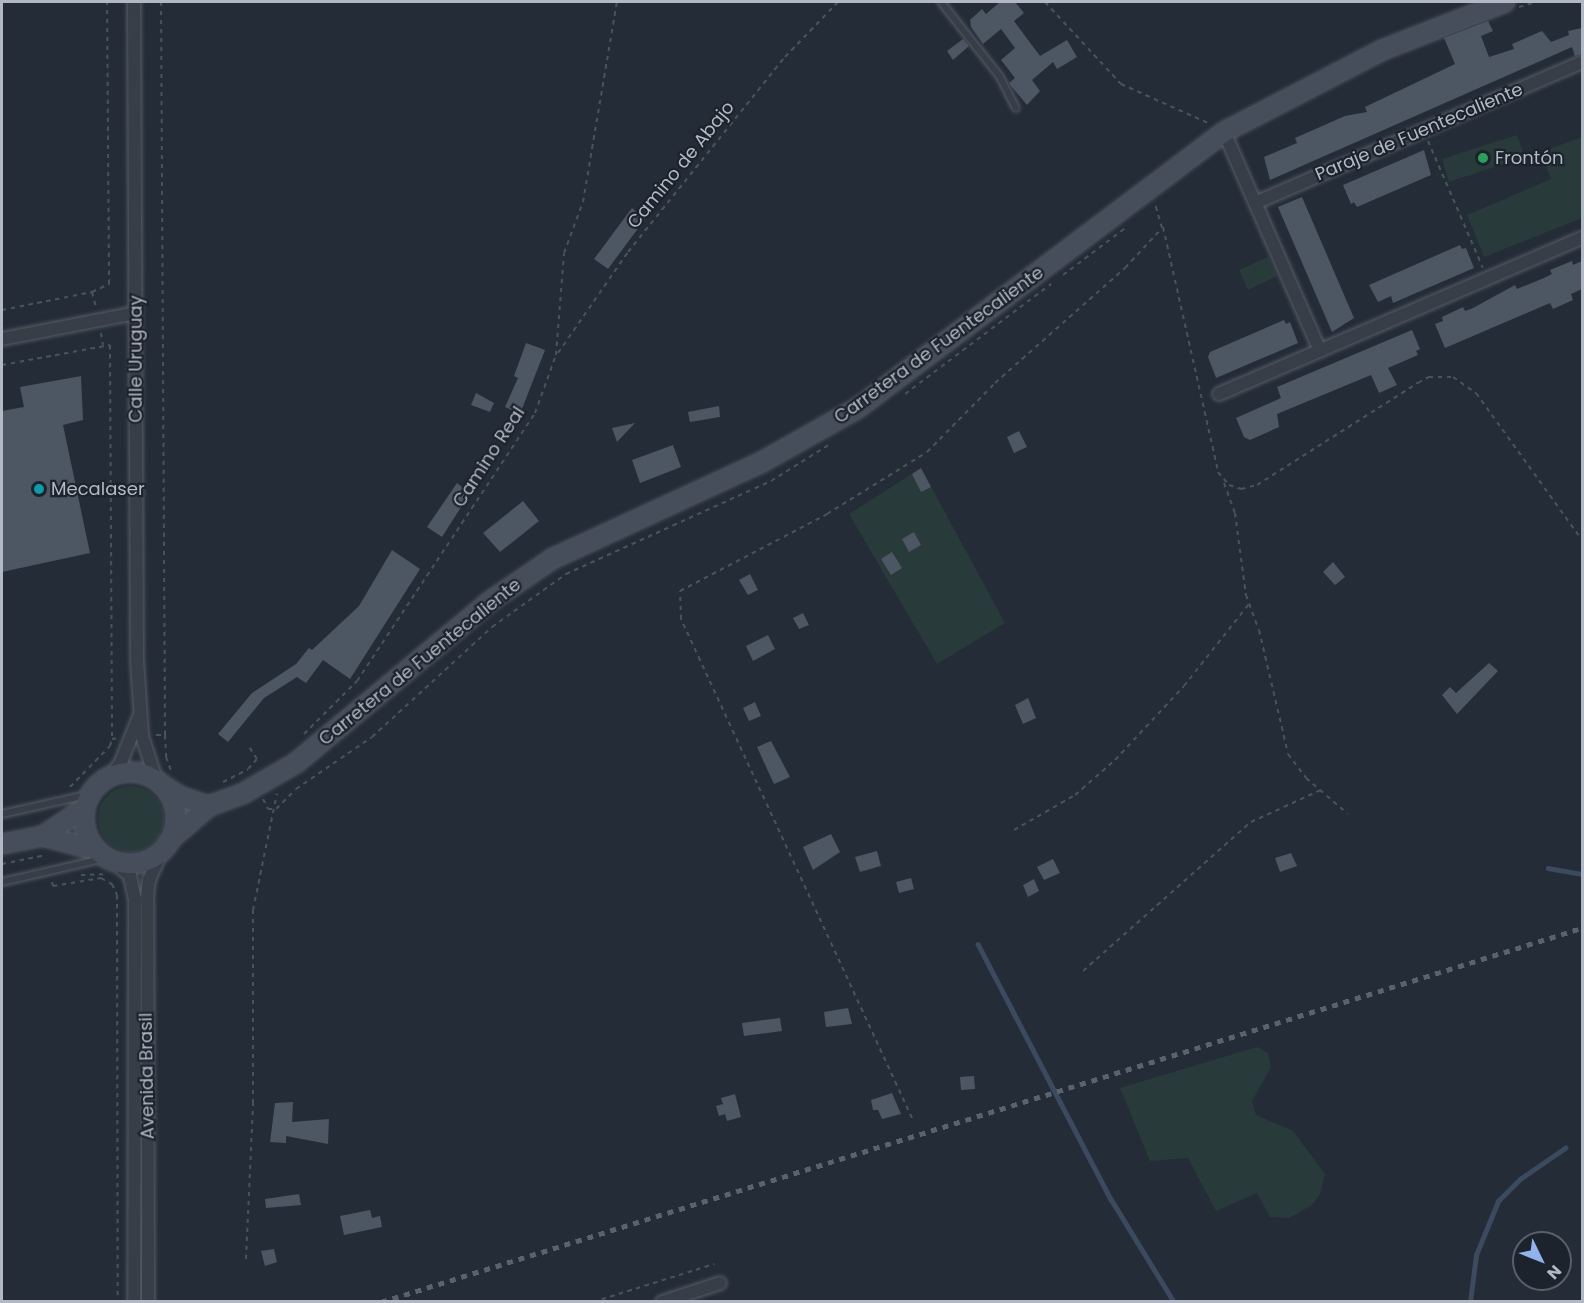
<!DOCTYPE html>
<html>
<head>
<meta charset="utf-8">
<style>
	body { margin:0 }
	#map { position:relative; width:1584px; height:1303px; overflow:hidden; background:#242c38; font-family:Poppins,sans-serif }
	div>[style] { position:absolute }
	[style*='--x'] { left:calc(var(--x)*1px); top:calc(var(--y)*1px); width:calc(var(--w)*1px); rotate:calc(var(--a)*1deg) }
	.green>* { inset:0; background:#293a3b }
	.round { border-radius:50% }
	.stream>* { height:4.5px; margin:-2.25px; padding:0 2.25px; transform-origin:2.25px; border-radius:2.25px; background:#3c4a5f }
	.building>* { inset:0; background:#4d5663 }
	.path>* { height:2px; margin-top:-1px; transform-origin:0; background:repeating-linear-gradient(90deg,#465558 0 4.5px,transparent 0 9px) }
	.roads { filter:drop-shadow(0 0 2px #565c66) drop-shadow(0 0 2px #565c66) }
	.lane>* { height:6px; margin:-3px; padding:0 3px; transform-origin:3px; border-radius:3px; background:#383e48 }
	.street>* { height:12px; margin:-6px; padding:0 6px; transform-origin:6px; border-radius:6px; background:#383e48 }
	.secondary>* { height:18px; margin:-9px; padding:0 9px; transform-origin:9px; border-radius:9px; background:#464e5b }
	.secondary>.ring { margin:-9px; padding:0; box-sizing:content-box; background:none; border:18px solid #464e5b; border-radius:50% }
	.rail>* { height:4.5px; margin-top:-2.25px; transform-origin:0; background:repeating-linear-gradient(90deg,#5a626f 0 6px,transparent 0 12px) }
	.dots>* { width:16px; height:16px; translate:-50% -50%; box-sizing:border-box; border:3px solid #1d232d; border-radius:50% }
	span { translate:-50% -50%; white-space:nowrap; text-align:center; line-height:1.15; -webkit-text-stroke:4.5px #1d232d; paint-order:stroke }
	.street-label { font-size:18px; color:#b3b9c4 }
	.poi-label { font-size:18px; color:#b3b9c4 }
	.left { translate:0 -50%; text-align:left }
	.frame { position:absolute; inset:0; border:3px solid #b3b9c4; pointer-events:none }
	.north { position:absolute; left:1512px; top:1231px; width:60px; height:60px; box-sizing:border-box; background:#1d232d; border:2px solid #595f69; border-radius:50%; rotate:133deg; font-size:16px; font-weight:700; line-height:24px; text-align:center; color:#b3b9c4 }
	.north::after { content:''; display:block; margin:auto; width:21px; height:27px; background:#91b2eb; clip-path:polygon(50% 0,100% 100%,50% 72%,0 100%) }
</style>
</head>
<body>
<div id="map">
	<div class="green">
		<i style="clip-path:polygon(1517px 135px,1525px 157px,1449px 182px,1442px 159px)"></i>
		<i style="clip-path:polygon(1582px 137px,1582px 218px,1484px 257px,1467px 215px,1551px 179px,1541px 152px)"></i>
		<i style="clip-path:polygon(1268px 257px,1277px 276px,1248px 290px,1239px 270px)"></i>
		<i style="clip-path:polygon(921px 468px,1005px 623px,937px 664px,849px 514px)"></i>
		<i class="round" style="left:98px;top:786px;width:66px;height:66px"></i>
		<i style="clip-path:polygon(1257px 1047px,1268px 1053px,1271px 1067px,1252px 1101px,1256px 1115px,1293px 1131px,1325px 1174px,1320px 1194px,1312px 1205px,1289px 1218px,1270px 1217px,1257px 1193px,1216px 1211px,1188px 1158px,1150px 1161px,1120px 1088px)"></i>
	</div>
	<div class="stream">
		<i style="--x:1548;--y:868;--w:35;--a:10"></i>
		<i style="--x:978;--y:944;--w:288;--a:62.5"></i>
		<i style="--x:1111;--y:1199;--w:121;--a:58.5"></i>
		<i style="--x:1470;--y:1302;--w:47;--a:-82.7"></i>
		<i style="--x:1476;--y:1255;--w:58;--a:-67.8"></i>
		<i style="--x:1498;--y:1201;--w:31;--a:-45"></i>
		<i style="--x:1520;--y:1179;--w:55;--a:-34.6"></i>
	</div>
	<div class="building">
		<i style="clip-path:polygon(1000px 2px,1015px 2px,1024px 13px,1014px 21px,1040px 56px,1067px 40px,1077px 57px,1057px 69px,1053px 62px,1032px 80px,1040px 91px,1027px 105px,1011px 86px,1009px 83px,1015px 78px,1001px 60px,1015px 48px,1001px 29px,983px 44px,971px 27px,970px 20px,982px 9px,986px 14px)"></i>
		<i style="clip-path:polygon(1488px 21px,1493px 31px,1481px 36px,1489px 57px,1514px 49px,1512px 44px,1542px 31px,1551px 42px,1569px 35px,1568px 31px,1582px 28px,1582px 54px,1575px 56px,1572px 47px,1270px 180px,1264px 157px,1297px 143px,1295px 138px,1345px 116px,1367px 112px,1365px 107px,1455px 64px,1444px 38px)"></i>
		<i style="clip-path:polygon(963px 39px,969px 46px,953px 60px,947px 51px)"></i>
		<i style="clip-path:polygon(1424px 150px,1431px 175px,1357px 207px,1354px 202px,1351px 204px,1343px 185px)"></i>
		<i style="clip-path:polygon(1302px 197px,1354px 318px,1332px 332px,1278px 207px)"></i>
		<i style="clip-path:polygon(632px 208px,645px 219px,608px 269px,594px 259px)"></i>
		<i style="clip-path:polygon(1460px 245px,1462px 249px,1466px 248px,1474px 268px,1393px 303px,1391px 296px,1378px 302px,1369px 285px)"></i>
		<i style="clip-path:polygon(1572px 261px,1573px 265px,1582px 261px,1582px 289px,1571px 294px,1573px 300px,1553px 309px,1550px 303px,1445px 348px,1435px 324px,1443px 321px,1442px 317px,1463px 307px,1465px 311px,1473px 308px,1515px 285px,1517px 289px,1544px 278px,1552px 274px,1550px 270px)"></i>
		<i style="clip-path:polygon(1284px 320px,1286px 324px,1290px 322px,1298px 343px,1216px 378px,1208px 357px,1210px 352px)"></i>
		<i style="clip-path:polygon(1412px 330px,1420px 349px,1416px 351px,1418px 355px,1388px 368px,1397px 385px,1379px 393px,1371px 375px,1277px 414px,1279px 427px,1250px 440px,1244px 437px,1236px 418px,1281px 398px,1277px 387px)"></i>
		<i style="clip-path:polygon(526px 343px,545px 350px,520px 414px,505px 407px,518px 378px,514px 376px)"></i>
		<i style="clip-path:polygon(81px 376px,83px 420px,63px 425px,90px 553px,2px 572px,2px 411px,24px 407px,20px 387px)"></i>
		<i style="clip-path:polygon(476px 393px,494px 403px,490px 412px,471px 405px)"></i>
		<i style="clip-path:polygon(719px 406px,720px 417px,690px 422px,688px 412px)"></i>
		<i style="clip-path:polygon(635px 423px,617px 442px,612px 428px)"></i>
		<i style="clip-path:polygon(1019px 431px,1027px 447px,1014px 453px,1007px 437px)"></i>
		<i style="clip-path:polygon(673px 445px,681px 467px,640px 483px,632px 460px)"></i>
		<i style="clip-path:polygon(921px 468px,931px 487px,921px 492px,912px 474px)"></i>
		<i style="clip-path:polygon(457px 483px,470px 493px,442px 537px,427px 527px)"></i>
		<i style="clip-path:polygon(523px 501px,539px 521px,500px 552px,483px 533px)"></i>
		<i style="clip-path:polygon(914px 532px,921px 545px,909px 552px,902px 539px)"></i>
		<i style="clip-path:polygon(392px 550px,420px 569px,350px 679px,323px 660px,306px 683px,297px 677px,264px 698px,228px 742px,218px 734px,252px 693px,296px 664px,309px 648px,312px 650px,359px 606px)"></i>
		<i style="clip-path:polygon(892px 552px,902px 568px,891px 575px,881px 559px)"></i>
		<i style="clip-path:polygon(1333px 562px,1345px 577px,1335px 585px,1323px 572px)"></i>
		<i style="clip-path:polygon(750px 574px,758px 590px,748px 595px,739px 580px)"></i>
		<i style="clip-path:polygon(803px 613px,809px 625px,799px 629px,793px 618px)"></i>
		<i style="clip-path:polygon(768px 635px,775px 649px,753px 661px,746px 646px)"></i>
		<i style="clip-path:polygon(1489px 663px,1498px 671px,1457px 714px,1442px 695px,1450px 687px,1456px 693px)"></i>
		<i style="clip-path:polygon(1028px 698px,1036px 718px,1023px 724px,1015px 705px)"></i>
		<i style="clip-path:polygon(755px 702px,761px 716px,749px 721px,743px 708px)"></i>
		<i style="clip-path:polygon(771px 741px,790px 777px,774px 784px,757px 747px)"></i>
		<i style="clip-path:polygon(831px 834px,840px 852px,813px 870px,803px 847px)"></i>
		<i style="clip-path:polygon(877px 851px,881px 866px,860px 872px,855px 857px)"></i>
		<i style="clip-path:polygon(1291px 853px,1297px 866px,1280px 872px,1275px 858px)"></i>
		<i style="clip-path:polygon(1053px 859px,1060px 873px,1044px 880px,1037px 867px)"></i>
		<i style="clip-path:polygon(911px 878px,914px 889px,899px 893px,896px 882px)"></i>
		<i style="clip-path:polygon(1034px 879px,1039px 891px,1028px 897px,1023px 885px)"></i>
		<i style="clip-path:polygon(848px 1008px,852px 1024px,826px 1027px,824px 1012px)"></i>
		<i style="clip-path:polygon(780px 1018px,782px 1031px,744px 1036px,742px 1023px)"></i>
		<i style="clip-path:polygon(974px 1076px,975px 1089px,961px 1090px,960px 1077px)"></i>
		<i style="clip-path:polygon(892px 1093px,901px 1114px,882px 1119px,878px 1110px,873px 1110px,871px 1100px)"></i>
		<i style="clip-path:polygon(735px 1094px,741px 1117px,727px 1121px,725px 1114px,719px 1116px,716px 1106px,723px 1104px,721px 1098px)"></i>
		<i style="clip-path:polygon(293px 1102px,292px 1122px,329px 1119px,328px 1144px,286px 1136px,286px 1143px,270px 1142px,275px 1103px)"></i>
		<i style="clip-path:polygon(299px 1194px,301px 1205px,266px 1208px,265px 1199px)"></i>
		<i style="clip-path:polygon(370px 1210px,372px 1218px,380px 1216px,382px 1227px,344px 1235px,340px 1216px)"></i>
		<i style="clip-path:polygon(274px 1249px,277px 1262px,265px 1266px,261px 1251px)"></i>
	</div>
	<div class="path">
		<i style="--x:1045;--y:2;--w:112;--a:47.2"></i>
		<i style="--x:1121;--y:84;--w:95;--a:24.1"></i>
		<i style="--x:1519;--y:7;--w:18;--a:-16"></i>
		<i style="--x:1428;--y:141;--w:138;--a:66.6"></i>
		<i style="--x:1163;--y:227;--w:251;--a:77.3"></i>
		<i style="--x:1218;--y:472;--w:17;--a:50"></i>
		<i style="--x:1229;--y:485;--w:13;--a:18"></i>
		<i style="--x:1241;--y:489;--w:16;--a:-14"></i>
		<i style="--x:1257;--y:485;--w:191;--a:-32.4"></i>
		<i style="--x:1418;--y:383;--w:13;--a:-29"></i>
		<i style="--x:1429;--y:377;--w:24;--a:0"></i>
		<i style="--x:1453;--y:377;--w:28;--a:35"></i>
		<i style="--x:1476;--y:393;--w:181;--a:54.2"></i>
		<i style="--x:1063;--y:275;--w:81;--a:-37"></i>
		<i style="--x:92;--y:292;--w:16;--a:75"></i>
		<i style="--x:2;--y:310;--w:92;--a:-11.3"></i>
		<i style="--x:92;--y:292;--w:19;--a:-25"></i>
		<i style="--x:109;--y:284;--w:282;--a:-90.4"></i>
		<i style="--x:101;--y:333;--w:12;--a:81"></i>
		<i style="--x:558;--y:353;--w:123;--a:-55.3"></i>
		<i style="--x:628;--y:252;--w:250;--a:-51.2"></i>
		<i style="--x:785;--y:57;--w:76;--a:-46.1"></i>
		<i style="--x:2;--y:365;--w:110;--a:-10.5"></i>
		<i style="--x:110;--y:345;--w:394;--a:89.7"></i>
		<i style="--x:112;--y:739;--w:6;--a:-9"></i>
		<i style="--x:905;--y:394;--w:183;--a:-37"></i>
		<i style="--x:1224;--y:483;--w:32;--a:70"></i>
		<i style="--x:1235;--y:513;--w:83;--a:82.4"></i>
		<i style="--x:1246;--y:595;--w:37;--a:70"></i>
		<i style="--x:1259;--y:630;--w:127;--a:76.8"></i>
		<i style="--x:1288;--y:754;--w:30;--a:53"></i>
		<i style="--x:1306;--y:778;--w:55;--a:40.6"></i>
		<i style="--x:304;--y:734;--w:75;--a:-45"></i>
		<i style="--x:357;--y:681;--w:322;--a:-56.4"></i>
		<i style="--x:535;--y:413;--w:62;--a:-70.1"></i>
		<i style="--x:556;--y:355;--w:102;--a:-85.5"></i>
		<i style="--x:564;--y:253;--w:54;--a:-69.6"></i>
		<i style="--x:583;--y:202;--w:203;--a:-80.4"></i>
		<i style="--x:156;--y:735;--w:9;--a:0"></i>
		<i style="--x:165;--y:735;--w:733;--a:-90.31"></i>
		<i style="--x:165;--y:735;--w:22;--a:87"></i>
		<i style="--x:166;--y:757;--w:15;--a:70"></i>
		<i style="--x:223;--y:782;--w:28;--a:-27"></i>
		<i style="--x:248;--y:769;--w:13;--a:-48"></i>
		<i style="--x:257;--y:759;--w:17;--a:-123"></i>
		<i style="--x:70;--y:787;--w:57;--a:-45.7"></i>
		<i style="--x:110;--y:746;--w:7;--a:-74"></i>
		<i style="--x:263;--y:799;--w:11;--a:63"></i>
		<i style="--x:268;--y:809;--w:8;--a:0"></i>
		<i style="--x:276;--y:809;--w:28;--a:-45"></i>
		<i style="--x:296;--y:789;--w:92;--a:-34.4"></i>
		<i style="--x:372;--y:737;--w:163;--a:-42.5"></i>
		<i style="--x:492;--y:627;--w:91;--a:-35.6"></i>
		<i style="--x:566;--y:574;--w:225;--a:-24.4"></i>
		<i style="--x:771;--y:481;--w:70;--a:-32.1"></i>
		<i style="--x:1014;--y:830;--w:70;--a:-29.8"></i>
		<i style="--x:1075;--y:795;--w:53;--a:-41.2"></i>
		<i style="--x:1115;--y:760;--w:101;--a:-47"></i>
		<i style="--x:1184;--y:686;--w:105;--a:-51.6"></i>
		<i style="--x:2;--y:864;--w:45;--a:-11.6"></i>
		<i style="--x:81;--y:875;--w:27;--a:-2"></i>
		<i style="--x:52;--y:882;--w:4;--a:76"></i>
		<i style="--x:53;--y:886;--w:49;--a:-9.5"></i>
		<i style="--x:101;--y:878;--w:13;--a:29"></i>
		<i style="--x:112;--y:884;--w:12;--a:66"></i>
		<i style="--x:117;--y:895;--w:407;--a:89.9"></i>
		<i style="--x:1083;--y:971;--w:225;--a:-41.6"></i>
		<i style="--x:1251;--y:822;--w:77;--a:-24.6"></i>
		<i style="--x:912;--y:1118;--w:550;--a:-114.84"></i>
		<i style="--x:681;--y:619;--w:28;--a:-92"></i>
		<i style="--x:680;--y:591;--w:166;--a:-27.6"></i>
		<i style="--x:827;--y:514;--w:118;--a:-31.8"></i>
		<i style="--x:927;--y:452;--w:97;--a:-45.4"></i>
		<i style="--x:995;--y:383;--w:174;--a:-41.5"></i>
		<i style="--x:1125;--y:268;--w:54;--a:-47.2"></i>
		<i style="--x:1162;--y:228;--w:25;--a:-106"></i>
		<i style="--x:246;--y:1259;--w:156;--a:-87.4"></i>
		<i style="--x:253;--y:1103;--w:193;--a:-90"></i>
		<i style="--x:253;--y:910;--w:119;--a:-78.4"></i>
		<i style="--x:593;--y:1302;--w:127;--a:-17.4"></i>
	</div>
	<div class="roads">
		<div class="lane">
			<i style="--x:941;--y:2;--w:95;--a:51.8"></i>
			<i style="--x:1000;--y:77;--w:35;--a:63"></i>
			<i style="--x:2;--y:814;--w:91;--a:-12.7"></i>
			<i style="--x:2;--y:882;--w:107;--a:-13"></i>
		</div>
		<div class="street">
			<i style="--x:134;--y:2;--w:658;--a:89.74"></i>
			<i style="--x:137;--y:660;--w:76;--a:86.2"></i>
			<i style="--x:142;--y:736;--w:45;--a:72"></i>
			<i style="--x:1224;--y:132;--w:239;--a:66.3"></i>
			<i style="--x:1255;--y:203;--w:356;--a:-23.3"></i>
			<i style="--x:2;--y:339;--w:136;--a:-11"></i>
			<i style="--x:1219;--y:394;--w:395;--a:-23.3"></i>
			<i style="--x:111;--y:776;--w:17;--a:-54"></i>
			<i style="--x:121;--y:762;--w:48;--a:-68.2"></i>
			<i style="--x:114;--y:862;--w:21;--a:41"></i>
			<i style="--x:130;--y:876;--w:24;--a:78"></i>
			<i style="--x:135;--y:899;--w:403;--a:90.1"></i>
			<i style="--x:148;--y:1302;--w:404;--a:-90.1"></i>
			<i style="--x:147;--y:898;--w:18;--a:-84"></i>
			<i style="--x:149;--y:880;--w:30;--a:-66"></i>
			<i style="--x:662;--y:1302;--w:61;--a:-18.1"></i>
		</div>
		<div class="secondary">
			<i class="ring" style="left:84px;top:772px;width:74px;height:74px"></i>
			<i style="--x:165;--y:787;--w:19;--a:32"></i>
			<i style="--x:181;--y:797;--w:29;--a:18"></i>
			<i style="--x:43;--y:836;--w:55;--a:14.8"></i>
			<i style="--x:172;--y:838;--w:49;--a:-40.9"></i>
			<i style="--x:209;--y:806;--w:37;--a:-20"></i>
			<i style="--x:244;--y:793;--w:60;--a:-30"></i>
			<i style="--x:296;--y:763;--w:251;--a:-39.8"></i>
			<i style="--x:489;--y:602;--w:76;--a:-34.3"></i>
			<i style="--x:552;--y:559;--w:231;--a:-24.8"></i>
			<i style="--x:762;--y:462;--w:110;--a:-29.4"></i>
			<i style="--x:858;--y:408;--w:458;--a:-37"></i>
			<i style="--x:1224;--y:132;--w:178;--a:-27.4"></i>
			<i style="--x:1382;--y:50;--w:132;--a:-21.3"></i>
			<i style="--x:2;--y:844;--w:42;--a:-11"></i>
			<i style="--x:43;--y:836;--w:50;--a:-33.7"></i>
		</div>
	</div>
	<div class="rail">
		<i style="--x:381;--y:1302;--w:1258;--a:-17.3"></i>
	</div>
	<div class="dots">
		<i style="left:1483px;top:158px;background:#2e9e5b"></i>
		<i style="left:39px;top:489px;background:#0f9aa8"></i>
	</div>
	<div class="street-label">
		<span style="left:1419px;top:132px;rotate:-23deg">Paraje de Fuentecaliente</span>
		<span style="left:681px;top:165px;rotate:-51deg">Camino de Abajo</span>
		<span style="left:939px;top:345px;rotate:-36deg">Carretera de Fuentecaliente</span>
		<span style="left:136px;top:359px;rotate:-90deg">Calle Uruguay</span>
		<span style="left:489px;top:457px;rotate:-57deg">Camino Real</span>
		<span style="left:420px;top:662px;rotate:-39deg">Carretera de Fuentecaliente</span>
		<span style="left:147px;top:1076px;rotate:-91deg">Avenida Brasil</span>
	</div>
	<div class="poi-label">
		<span class="left" style="left:1495px;top:158px">Frontón</span>
		<span class="left" style="left:51px;top:489px">Mecalaser</span>
	</div>
	<div class="frame"></div>
	<div class="north">N</div>
</div>
</body>
</html>
